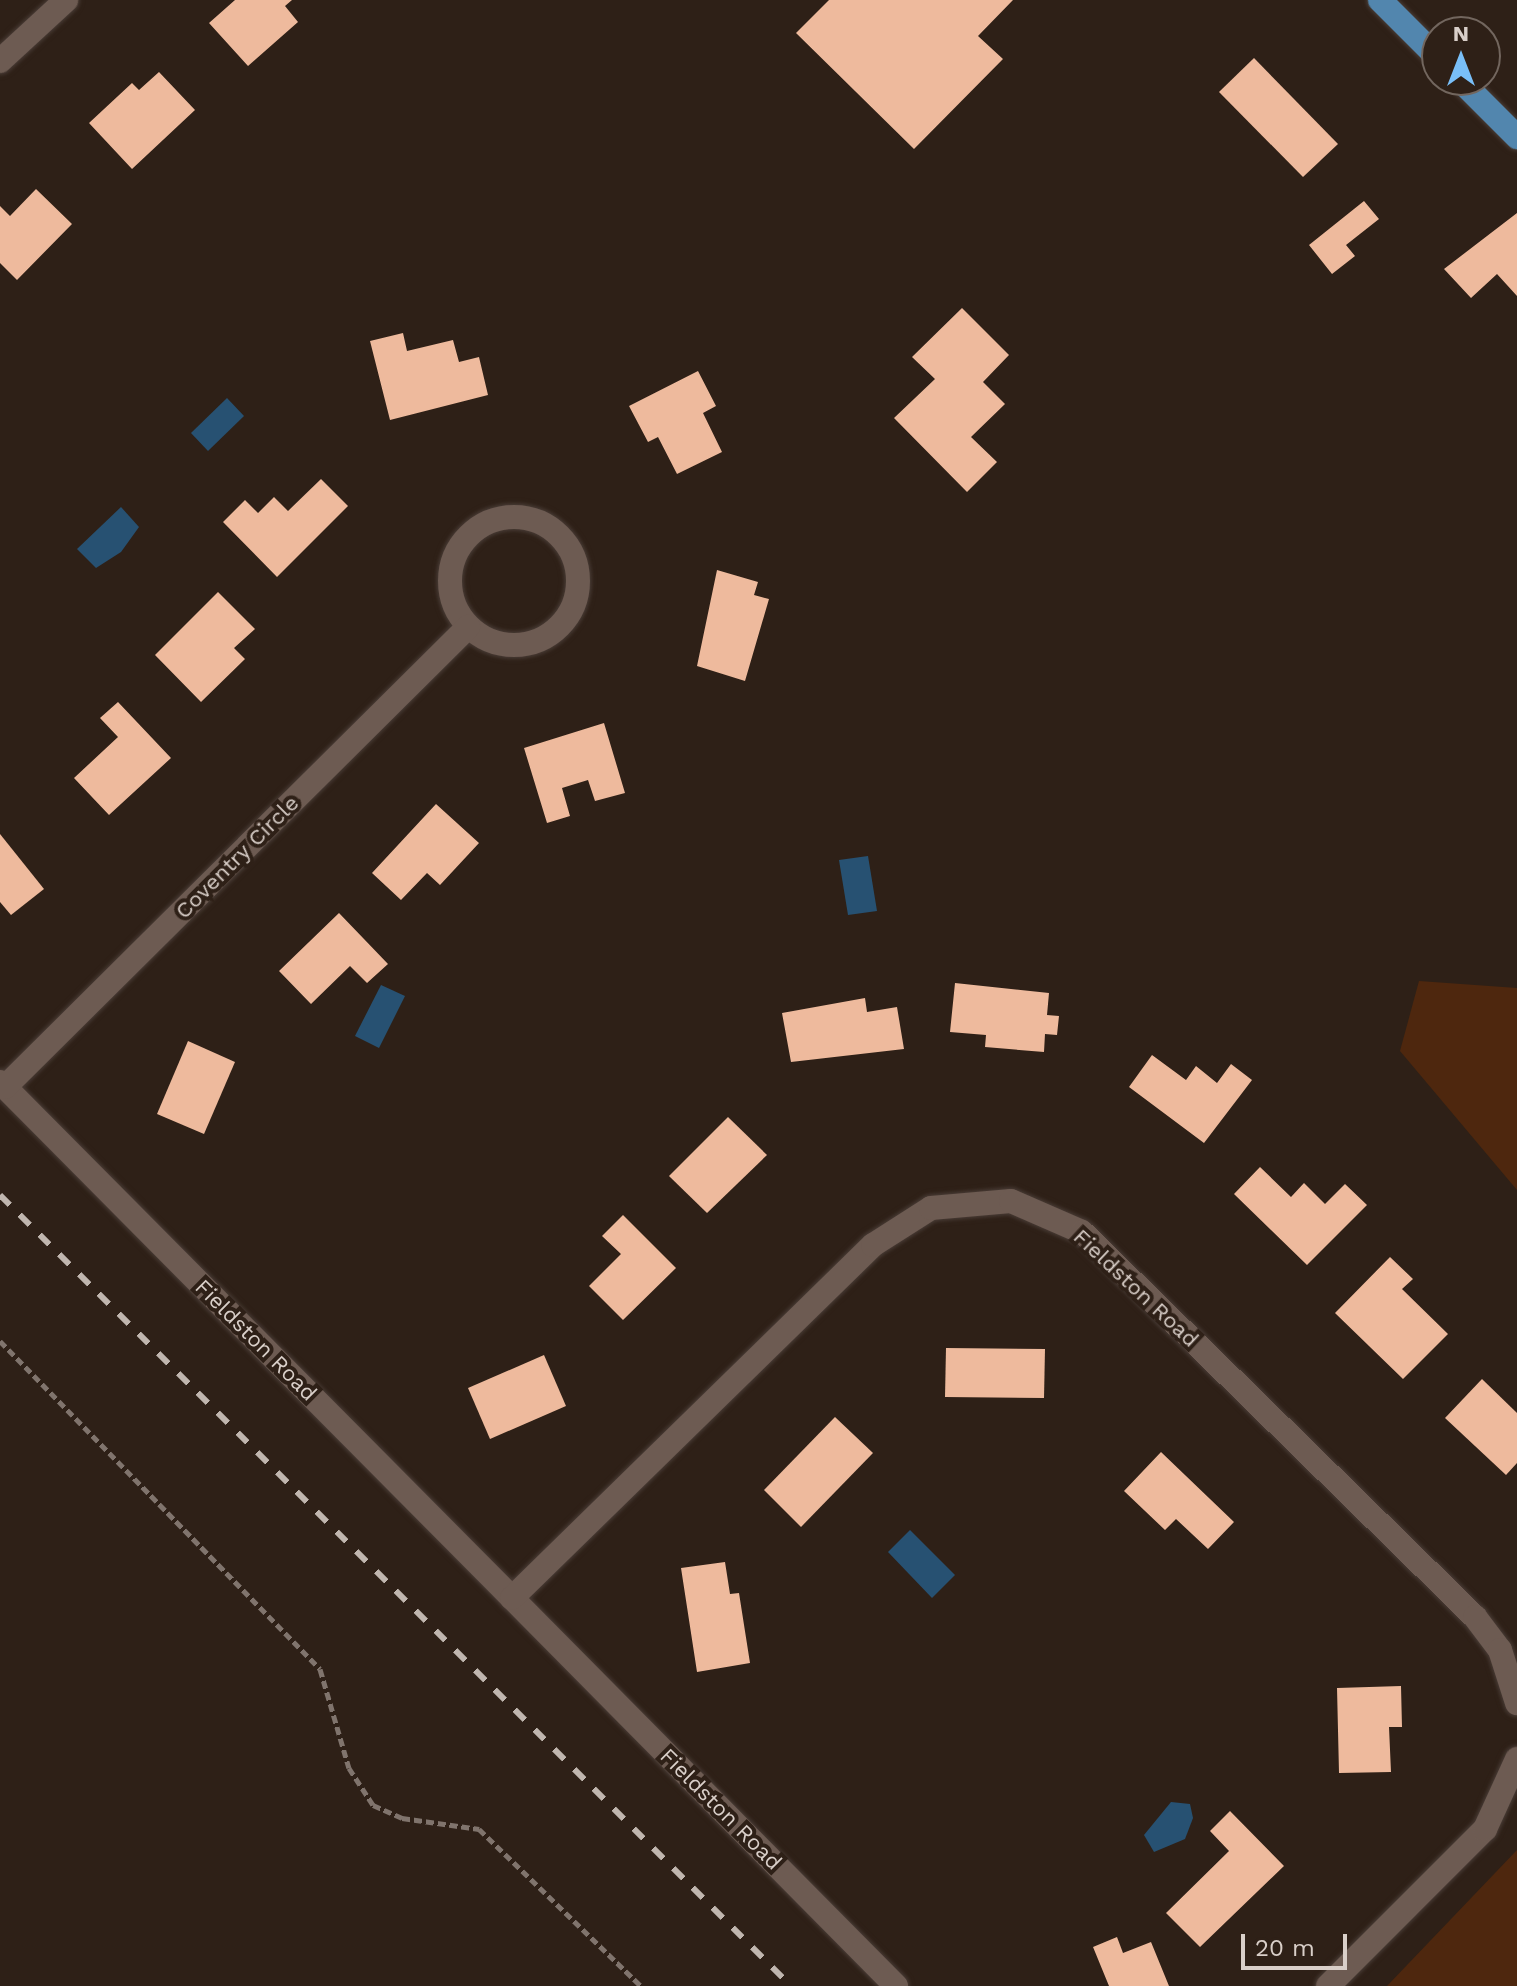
<!DOCTYPE html>
<html>
<head>
<meta charset="utf-8">
<style>
	body { margin:0 }
	#map { position:relative; width:1517px; height:1986px; overflow:hidden; background:#2e2017; font-family:"Work Sans",sans-serif }
	div>[style] { position:absolute }
	[style*='--x'] { left:calc(var(--x)*1px); top:calc(var(--y)*1px); width:calc(var(--w)*1px); rotate:calc(var(--a)*1deg) }
	.green>* { inset:0; background:#4e270e }
	.water>* { inset:0; background:#275172 }
	.building>* { inset:0; background:#eeba9d }
	.path>* { height:5px; margin-top:-2.5px; transform-origin:0; background:repeating-linear-gradient(90deg,#80746d 0 8px,transparent 0 12px) }
	.roads { filter:drop-shadow(0 0 2px #493c36) drop-shadow(0 0 2px #493c36) }
	.street>* { height:24px; margin:-12px; padding:0 12px; transform-origin:12px; border-radius:12px; background:#6d5b52 }
	.street>.ring { margin:-12px; padding:0; box-sizing:content-box; background:none; border:24px solid #6d5b52; border-radius:50% }
	.primary>* { height:24px; margin:-12px; padding:0 12px; transform-origin:12px; border-radius:12px; background:#5286ae }
	.rail>* { height:6px; margin-top:-3px; transform-origin:0; background:repeating-linear-gradient(90deg,#c0b6af 0 14px,transparent 0 28px) }
	span { translate:-50% -50%; white-space:nowrap; text-align:center; line-height:1.15; -webkit-text-stroke:8px #2e2017; paint-order:stroke }
	.street-label { font-size:22px; color:#d9cfc9 }
	.north { position:absolute; left:1421px; top:16px; width:80px; height:80px; box-sizing:border-box; background:#2e2017; border:2px solid #72665e; border-radius:50%; rotate:0deg; font-size:22px; font-weight:700; line-height:32px; text-align:center; color:#d9cfc9 }
	.north::after { content:''; display:block; margin:auto; width:28px; height:36px; background:#79bff8; clip-path:polygon(50% 0,100% 100%,50% 72%,0 100%) }
	.scale { position:absolute; left:1241px; top:1934px; width:106px; height:36px; box-sizing:border-box; border:4px solid #d9cfc9; border-top:0; padding-left:10px; font-size:24px; line-height:28px; white-space:nowrap; color:#d9cfc9; -webkit-text-stroke:6px #2e2017; paint-order:stroke }
</style>
</head>
<body>
<div id="map">
	<div class="green">
		<i style="clip-path:polygon(1419px 981px,1517px 988px,1517px 1190px,1400px 1051px)"></i>
		<i style="clip-path:polygon(1517px 1850px,1517px 1986px,1387px 1986px)"></i>
	</div>
	<div class="water">
		<i style="clip-path:polygon(227px 398px,244px 416px,208px 451px,191px 433px)"></i>
		<i style="clip-path:polygon(121px 507px,139px 527px,121px 552px,96px 568px,77px 549px)"></i>
		<i style="clip-path:polygon(868px 856px,877px 911px,848px 915px,839px 860px)"></i>
		<i style="clip-path:polygon(381px 985px,405px 996px,379px 1048px,355px 1036px)"></i>
		<i style="clip-path:polygon(910px 1530px,955px 1575px,932px 1598px,888px 1552px)"></i>
		<i style="clip-path:polygon(1171px 1802px,1190px 1804px,1193px 1818px,1185px 1839px,1154px 1852px,1144px 1835px)"></i>
	</div>
	<div class="building">
		<i style="clip-path:polygon(235px 0,292px 0,285px 6px,298px 22px,248px 66px,209px 23px)"></i>
		<i style="clip-path:polygon(829px 0,1013px 0,978px 36px,1003px 59px,914px 149px,796px 33px)"></i>
		<i style="clip-path:polygon(1254px 58px,1338px 144px,1303px 177px,1219px 92px)"></i>
		<i style="clip-path:polygon(159px 72px,195px 110px,132px 169px,89px 123px,132px 83px,139px 90px)"></i>
		<i style="clip-path:polygon(36px 189px,72px 224px,17px 280px,0 263px,0 206px,10px 216px)"></i>
		<i style="clip-path:polygon(1364px 201px,1379px 219px,1346px 245px,1355px 256px,1332px 274px,1309px 245px)"></i>
		<i style="clip-path:polygon(1517px 213px,1517px 296px,1497px 274px,1471px 298px,1444px 269px)"></i>
		<i style="clip-path:polygon(962px 308px,1009px 355px,983px 382px,1005px 404px,971px 437px,997px 462px,967px 492px,894px 418px,935px 379px,912px 357px)"></i>
		<i style="clip-path:polygon(403px 333px,407px 351px,453px 340px,459px 362px,479px 357px,488px 395px,390px 420px,370px 341px)"></i>
		<i style="clip-path:polygon(698px 371px,716px 406px,703px 413px,722px 452px,677px 474px,658px 437px,648px 442px,629px 406px)"></i>
		<i style="clip-path:polygon(321px 479px,348px 506px,277px 577px,223px 522px,245px 500px,258px 513px,274px 497px,288px 511px)"></i>
		<i style="clip-path:polygon(717px 570px,758px 582px,754px 595px,769px 599px,745px 681px,697px 666px)"></i>
		<i style="clip-path:polygon(218px 592px,255px 629px,234px 648px,245px 659px,201px 702px,155px 655px)"></i>
		<i style="clip-path:polygon(118px 702px,171px 758px,109px 815px,74px 778px,118px 737px,100px 718px)"></i>
		<i style="clip-path:polygon(604px 723px,625px 793px,595px 801px,588px 780px,562px 788px,570px 816px,547px 823px,524px 748px)"></i>
		<i style="clip-path:polygon(436px 804px,479px 843px,440px 885px,427px 873px,401px 900px,372px 873px)"></i>
		<i style="clip-path:polygon(0 834px,44px 889px,11px 915px,0 902px)"></i>
		<i style="clip-path:polygon(339px 913px,388px 964px,367px 983px,350px 966px,311px 1004px,279px 971px)"></i>
		<i style="clip-path:polygon(955px 983px,1049px 993px,1047px 1015px,1059px 1016px,1057px 1035px,1045px 1034px,1044px 1052px,985px 1047px,986px 1035px,950px 1032px)"></i>
		<i style="clip-path:polygon(865px 998px,867px 1012px,897px 1007px,904px 1049px,791px 1062px,782px 1013px)"></i>
		<i style="clip-path:polygon(188px 1041px,235px 1062px,204px 1134px,157px 1114px)"></i>
		<i style="clip-path:polygon(1152px 1055px,1186px 1080px,1196px 1066px,1217px 1083px,1231px 1064px,1252px 1080px,1204px 1143px,1129px 1087px)"></i>
		<i style="clip-path:polygon(728px 1117px,767px 1155px,707px 1213px,669px 1176px)"></i>
		<i style="clip-path:polygon(1260px 1167px,1291px 1197px,1304px 1183px,1325px 1204px,1345px 1184px,1367px 1205px,1307px 1265px,1234px 1194px)"></i>
		<i style="clip-path:polygon(623px 1215px,676px 1268px,623px 1320px,589px 1286px,621px 1254px,602px 1236px)"></i>
		<i style="clip-path:polygon(1390px 1257px,1413px 1279px,1402px 1289px,1448px 1334px,1403px 1379px,1335px 1313px)"></i>
		<i style="clip-path:polygon(946px 1348px,1045px 1349px,1044px 1398px,945px 1397px)"></i>
		<i style="clip-path:polygon(544px 1355px,566px 1406px,490px 1439px,468px 1388px)"></i>
		<i style="clip-path:polygon(1482px 1379px,1517px 1413px,1517px 1463px,1506px 1475px,1445px 1418px)"></i>
		<i style="clip-path:polygon(835px 1417px,873px 1453px,801px 1527px,764px 1490px)"></i>
		<i style="clip-path:polygon(1161px 1452px,1234px 1522px,1208px 1549px,1176px 1519px,1165px 1530px,1124px 1491px)"></i>
		<i style="clip-path:polygon(725px 1562px,730px 1594px,739px 1593px,750px 1663px,697px 1672px,681px 1568px)"></i>
		<i style="clip-path:polygon(1401px 1686px,1402px 1727px,1389px 1727px,1391px 1772px,1339px 1773px,1337px 1688px)"></i>
		<i style="clip-path:polygon(1230px 1811px,1284px 1866px,1200px 1947px,1166px 1913px,1229px 1851px,1210px 1831px)"></i>
		<i style="clip-path:polygon(1117px 1937px,1123px 1953px,1151px 1942px,1169px 1986px,1109px 1986px,1093px 1947px)"></i>
	</div>
	<div class="path">
		<i style="--x:0;--y:1341;--w:458;--a:45.7"></i>
		<i style="--x:320;--y:1669;--w:103;--a:73.7"></i>
		<i style="--x:349;--y:1768;--w:44;--a:57"></i>
		<i style="--x:373;--y:1805;--w:32;--a:24"></i>
		<i style="--x:402;--y:1818;--w:78;--a:8.1"></i>
		<i style="--x:479;--y:1829;--w:226;--a:44.1"></i>
	</div>
	<div class="roads">
		<div class="street">
			<i style="--x:0;--y:61;--w:90;--a:-42.7"></i>
			<i class="ring" style="left:450px;top:517px;width:104px;height:104px"></i>
			<i style="--x:0;--y:1082;--w:727;--a:45.22"></i>
			<i style="--x:5;--y:1087;--w:653;--a:-44.81"></i>
			<i style="--x:896;--y:1986;--w:546;--a:-134.7"></i>
			<i style="--x:512;--y:1598;--w:505;--a:-44.36"></i>
			<i style="--x:873;--y:1245;--w:69;--a:-32.5"></i>
			<i style="--x:931;--y:1208;--w:80;--a:-5"></i>
			<i style="--x:1011;--y:1201;--w:77;--a:23.6"></i>
			<i style="--x:1082;--y:1232;--w:550;--a:44.41"></i>
			<i style="--x:1475;--y:1617;--w:41;--a:52.9"></i>
			<i style="--x:1500;--y:1650;--w:56;--a:72.2"></i>
			<i style="--x:1328;--y:1986;--w:222;--a:-45"></i>
			<i style="--x:1485;--y:1829;--w:77;--a:-65.4"></i>
		</div>
		<div class="primary">
			<i style="--x:1380;--y:0;--w:81;--a:45"></i>
			<i style="--x:1460;--y:80;--w:81;--a:45"></i>
		</div>
	</div>
	<div class="rail">
		<i style="--x:0;--y:1195;--w:1119;--a:45"></i>
	</div>
	<div class="street-label">
		<span style="left:237px;top:857px;rotate:-45deg">Coventry Circle</span>
		<span style="left:1136px;top:1288px;rotate:43deg">Fieldston Road</span>
		<span style="left:256px;top:1340px;rotate:45deg">Fieldston Road</span>
		<span style="left:721px;top:1809px;rotate:45deg">Fieldston Road</span>
	</div>
	<div class="north">N</div>
	<div class="scale">20 m</div>
</div>
</body>
</html>
